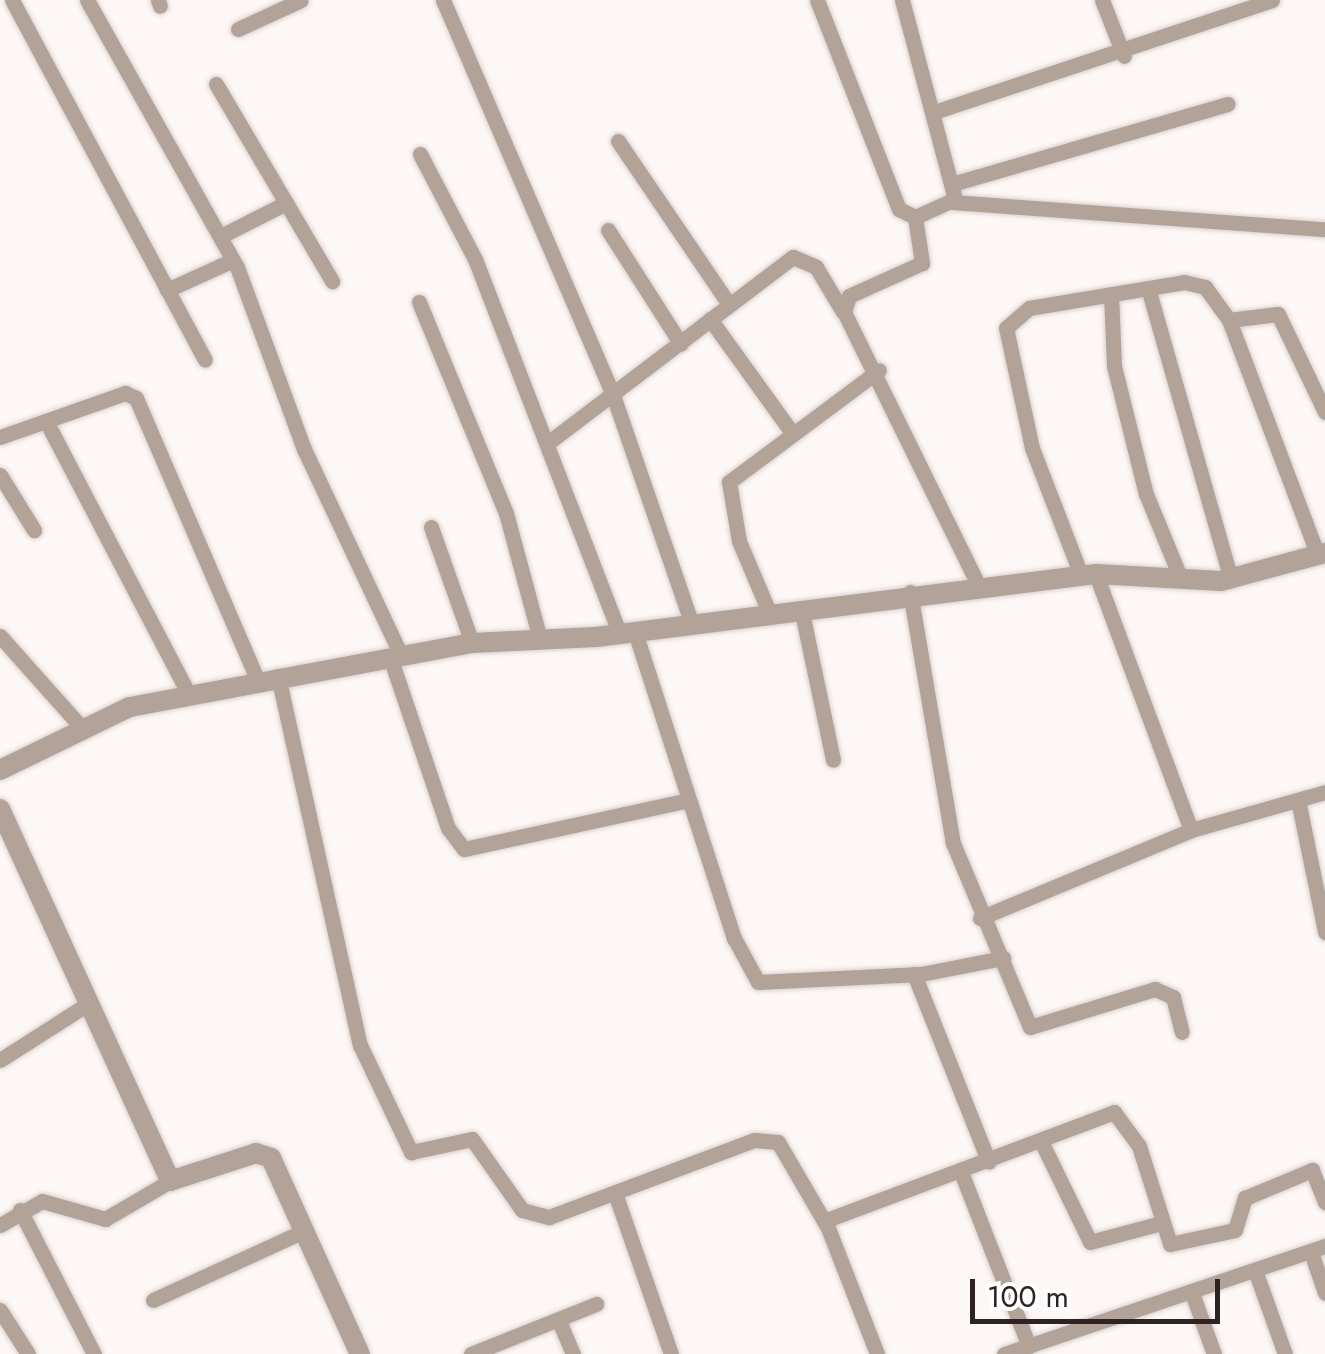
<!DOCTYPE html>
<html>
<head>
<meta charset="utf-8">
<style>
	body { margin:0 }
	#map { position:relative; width:1325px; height:1354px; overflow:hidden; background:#fdf7f6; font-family:Jost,sans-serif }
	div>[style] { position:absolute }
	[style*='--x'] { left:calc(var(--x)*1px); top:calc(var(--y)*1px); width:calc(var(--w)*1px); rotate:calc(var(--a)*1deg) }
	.roads { filter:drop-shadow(0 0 2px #d8d1d0) drop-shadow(0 0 2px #d8d1d0) }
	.minor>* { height:15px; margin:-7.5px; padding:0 7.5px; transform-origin:7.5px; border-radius:7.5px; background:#b2a298 }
	.tertiary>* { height:20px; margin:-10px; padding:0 10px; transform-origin:10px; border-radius:10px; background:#b2a298 }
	span { translate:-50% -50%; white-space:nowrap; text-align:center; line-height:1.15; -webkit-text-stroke:8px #fff; paint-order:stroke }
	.scale { position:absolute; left:970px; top:1279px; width:250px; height:45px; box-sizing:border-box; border:5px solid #2e2322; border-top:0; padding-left:12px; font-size:30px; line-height:35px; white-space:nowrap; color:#2e2322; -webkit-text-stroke:8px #fff; paint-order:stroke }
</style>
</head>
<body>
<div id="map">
	<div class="roads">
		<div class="minor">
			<i style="--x:12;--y:0;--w:408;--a:61.8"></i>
			<i style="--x:87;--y:0;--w:306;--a:60.7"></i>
			<i style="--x:237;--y:267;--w:194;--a:69.8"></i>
			<i style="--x:304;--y:449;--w:228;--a:64.8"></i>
			<i style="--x:158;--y:0;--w:6;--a:72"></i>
			<i style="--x:443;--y:0;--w:433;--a:66.7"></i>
			<i style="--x:614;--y:398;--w:236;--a:71"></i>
			<i style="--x:817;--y:0;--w:225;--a:68.6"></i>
			<i style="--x:899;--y:209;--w:18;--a:27"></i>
			<i style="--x:902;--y:0;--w:206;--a:75.1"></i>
			<i style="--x:955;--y:199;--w:44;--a:155.8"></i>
			<i style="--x:915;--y:217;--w:47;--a:81.3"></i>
			<i style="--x:922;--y:263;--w:80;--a:155.7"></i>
			<i style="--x:849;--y:296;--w:17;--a:107"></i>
			<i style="--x:844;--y:312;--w:303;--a:63.8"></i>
			<i style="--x:1102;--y:0;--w:60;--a:68.6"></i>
			<i style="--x:238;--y:29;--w:69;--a:-24.7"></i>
			<i style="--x:216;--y:84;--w:229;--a:59.5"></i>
			<i style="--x:934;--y:112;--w:356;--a:-18.3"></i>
			<i style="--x:618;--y:141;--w:196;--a:55.8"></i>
			<i style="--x:420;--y:154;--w:119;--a:62.4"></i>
			<i style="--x:475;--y:259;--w:401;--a:68.9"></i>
			<i style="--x:952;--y:184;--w:287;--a:-16.2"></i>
			<i style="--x:953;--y:202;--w:373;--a:4.2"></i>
			<i style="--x:608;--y:230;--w:135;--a:57.4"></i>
			<i style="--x:221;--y:236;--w:73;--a:-26.9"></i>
			<i style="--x:1148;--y:288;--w:304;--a:74.1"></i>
			<i style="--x:167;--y:290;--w:72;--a:-24.4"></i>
			<i style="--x:1111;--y:294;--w:72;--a:87.6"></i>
			<i style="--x:1114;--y:366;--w:132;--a:76"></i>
			<i style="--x:1146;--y:494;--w:92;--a:67.6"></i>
			<i style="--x:419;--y:302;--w:228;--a:67.6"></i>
			<i style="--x:506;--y:513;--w:131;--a:74.9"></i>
			<i style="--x:710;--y:319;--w:137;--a:54.2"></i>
			<i style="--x:1229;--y:320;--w:49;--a:-7"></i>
			<i style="--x:1278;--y:314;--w:109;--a:64.4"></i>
			<i style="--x:46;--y:421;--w:308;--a:62.4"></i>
			<i style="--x:0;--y:437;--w:133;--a:-19.4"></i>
			<i style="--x:125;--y:393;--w:12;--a:24"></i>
			<i style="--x:136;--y:398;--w:306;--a:66.7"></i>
			<i style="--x:549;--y:442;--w:306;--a:-37.2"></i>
			<i style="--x:793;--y:257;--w:25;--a:23"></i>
			<i style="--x:816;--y:267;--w:52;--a:59"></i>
			<i style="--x:0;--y:475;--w:65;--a:58.3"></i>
			<i style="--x:431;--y:527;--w:123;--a:70.5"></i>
			<i style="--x:1081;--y:575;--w:136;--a:-111.1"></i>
			<i style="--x:1032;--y:448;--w:123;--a:-102.2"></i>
			<i style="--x:1006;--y:328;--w:30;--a:-41"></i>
			<i style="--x:1029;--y:308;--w:157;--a:-9.5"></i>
			<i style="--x:1184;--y:282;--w:22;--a:13"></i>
			<i style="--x:1205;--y:287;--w:41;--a:54"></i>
			<i style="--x:1229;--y:320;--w:251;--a:69.3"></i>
			<i style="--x:910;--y:592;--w:255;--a:80.3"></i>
			<i style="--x:953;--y:843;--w:199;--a:67.3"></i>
			<i style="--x:1030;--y:1027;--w:131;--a:-16.9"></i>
			<i style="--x:1155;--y:989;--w:20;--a:24"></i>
			<i style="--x:1173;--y:997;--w:36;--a:76"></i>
			<i style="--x:801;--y:608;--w:155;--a:78.1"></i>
			<i style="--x:769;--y:612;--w:77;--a:-112.9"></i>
			<i style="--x:739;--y:541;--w:60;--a:-99.6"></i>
			<i style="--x:729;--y:482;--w:187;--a:-36.7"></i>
			<i style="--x:635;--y:632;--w:322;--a:72.1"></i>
			<i style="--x:734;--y:938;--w:50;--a:61.4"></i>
			<i style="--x:758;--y:982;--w:163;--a:-2.8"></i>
			<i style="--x:921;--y:974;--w:84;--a:-11"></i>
			<i style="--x:0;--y:636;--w:125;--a:48.3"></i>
			<i style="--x:390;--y:657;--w:181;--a:71.3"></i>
			<i style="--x:448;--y:828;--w:26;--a:53"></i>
			<i style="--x:464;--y:849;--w:229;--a:-12.3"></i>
			<i style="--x:278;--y:676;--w:378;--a:77.5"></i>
			<i style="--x:360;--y:1045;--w:119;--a:64.5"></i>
			<i style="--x:411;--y:1152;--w:62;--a:-12"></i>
			<i style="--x:472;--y:1139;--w:87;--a:54.8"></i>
			<i style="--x:522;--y:1210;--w:28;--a:15"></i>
			<i style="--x:549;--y:1217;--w:219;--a:-20.6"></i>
			<i style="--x:754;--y:1140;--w:24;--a:5"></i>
			<i style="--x:778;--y:1142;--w:99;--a:59.8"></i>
			<i style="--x:828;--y:1228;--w:135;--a:68.7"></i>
			<i style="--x:1298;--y:800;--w:135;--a:78.4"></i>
			<i style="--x:1191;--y:830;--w:139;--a:-15.8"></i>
			<i style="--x:980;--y:918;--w:229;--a:-22.6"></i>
			<i style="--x:1191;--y:830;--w:273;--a:-110.4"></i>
			<i style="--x:914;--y:974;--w:202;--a:68.3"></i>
			<i style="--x:0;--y:1060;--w:106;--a:-32.6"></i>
			<i style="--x:1041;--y:1141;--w:112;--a:64.1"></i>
			<i style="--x:1090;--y:1242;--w:70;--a:-14.8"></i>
			<i style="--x:961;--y:1172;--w:187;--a:68.7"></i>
			<i style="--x:616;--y:1196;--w:167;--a:70.8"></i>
			<i style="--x:20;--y:1210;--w:162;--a:62.8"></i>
			<i style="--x:824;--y:1221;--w:310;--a:-20.6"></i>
			<i style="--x:1114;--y:1112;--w:42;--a:53.7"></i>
			<i style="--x:1139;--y:1146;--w:103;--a:72.4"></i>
			<i style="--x:1170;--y:1244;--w:66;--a:-12.2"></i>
			<i style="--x:1235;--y:1230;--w:34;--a:-73"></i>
			<i style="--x:1245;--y:1198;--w:73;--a:-22.7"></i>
			<i style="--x:1312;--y:1170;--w:35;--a:68"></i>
			<i style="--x:0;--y:1225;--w:48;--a:-29.7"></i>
			<i style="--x:42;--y:1201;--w:66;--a:15.9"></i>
			<i style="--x:105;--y:1219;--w:75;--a:-30.3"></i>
			<i style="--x:1311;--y:1252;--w:43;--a:71.1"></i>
			<i style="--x:1256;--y:1273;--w:86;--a:70.3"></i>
			<i style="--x:1192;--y:1293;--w:65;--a:70.2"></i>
			<i style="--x:153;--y:1300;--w:168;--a:-24.6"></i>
			<i style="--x:0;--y:1310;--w:52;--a:57.5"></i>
			<i style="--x:559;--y:1321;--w:36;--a:67"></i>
			<i style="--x:471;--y:1354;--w:135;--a:-21.8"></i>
			<i style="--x:1004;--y:1354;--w:339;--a:-18.6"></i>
		</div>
		<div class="tertiary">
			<i style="--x:0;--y:770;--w:144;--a:-25.9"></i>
			<i style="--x:130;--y:707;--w:348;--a:-10.6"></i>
			<i style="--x:472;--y:643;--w:124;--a:-2.8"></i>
			<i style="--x:596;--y:637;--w:504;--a:-7.18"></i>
			<i style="--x:1096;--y:574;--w:125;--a:3.2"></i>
			<i style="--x:1221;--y:581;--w:108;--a:-15.1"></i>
			<i style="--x:0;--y:809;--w:409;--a:65.4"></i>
			<i style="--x:170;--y:1181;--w:90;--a:-18"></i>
			<i style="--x:256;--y:1153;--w:16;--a:18"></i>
			<i style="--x:271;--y:1158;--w:215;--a:65.6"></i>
		</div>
	</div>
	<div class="scale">100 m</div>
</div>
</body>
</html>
